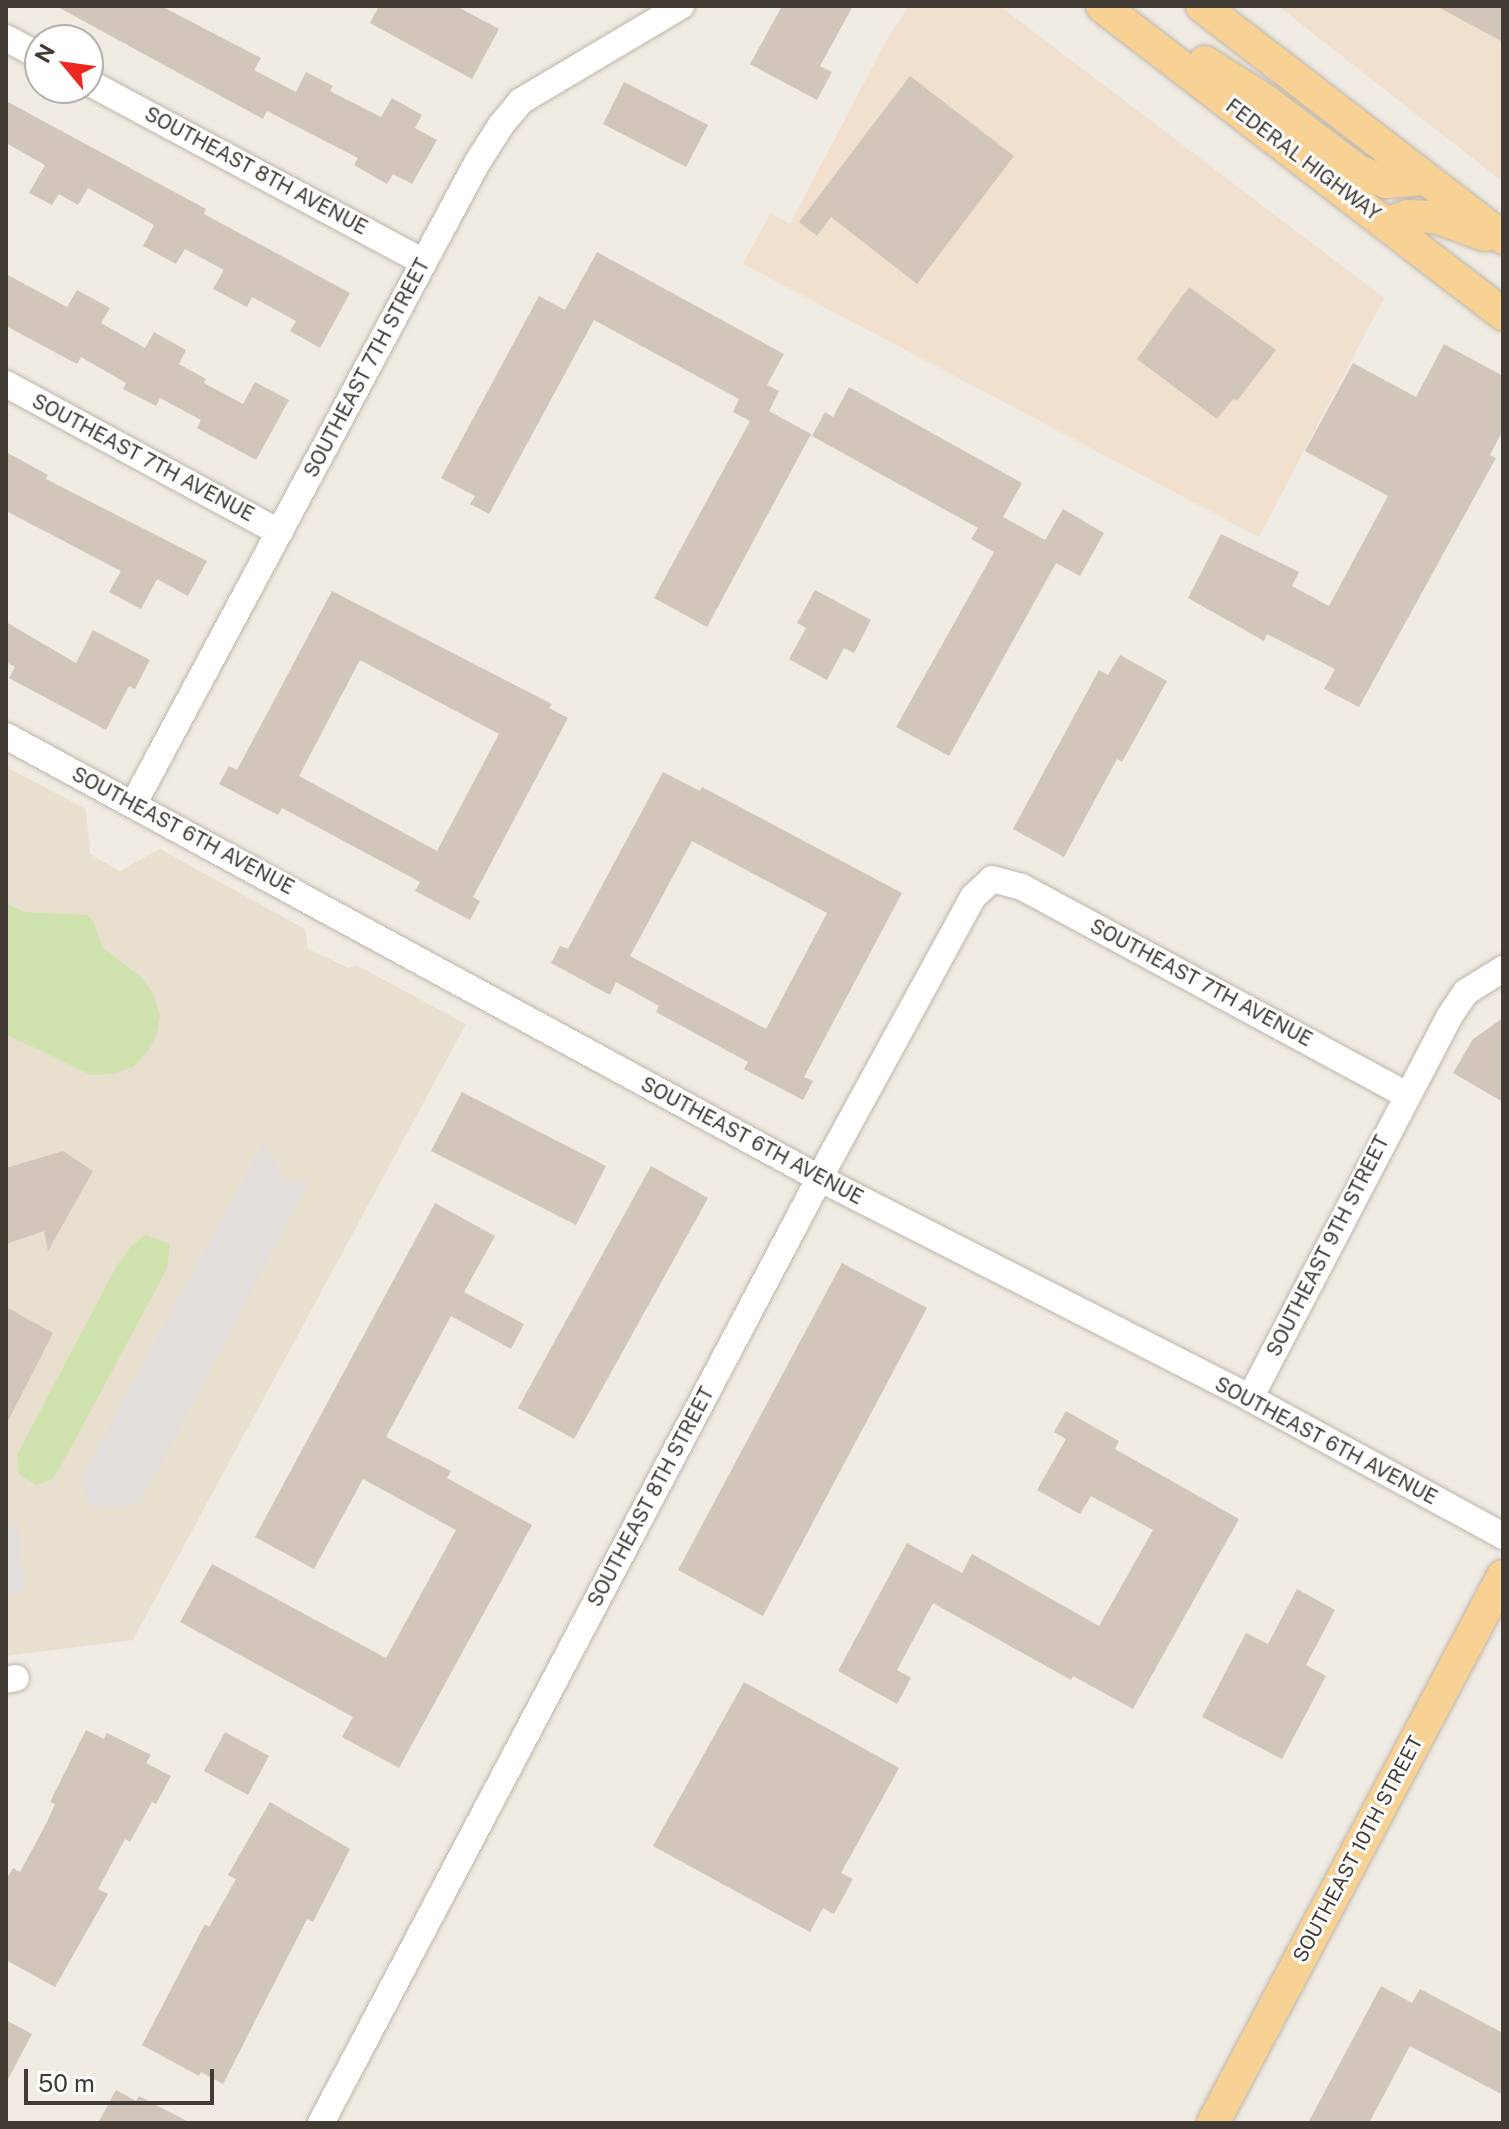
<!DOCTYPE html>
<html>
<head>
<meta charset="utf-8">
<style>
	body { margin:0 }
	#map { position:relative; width:1509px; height:2129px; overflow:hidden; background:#f0ebe3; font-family:"Public Sans",sans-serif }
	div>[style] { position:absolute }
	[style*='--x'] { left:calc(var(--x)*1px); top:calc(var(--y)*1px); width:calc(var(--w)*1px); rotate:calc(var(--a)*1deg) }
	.commercial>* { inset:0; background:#f2e0cf }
	.education>* { inset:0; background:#e9dfce }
	.green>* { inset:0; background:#d0e3ae }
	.parking>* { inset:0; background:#e1dedc }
	.building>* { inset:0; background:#d1c6b9 }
	.roads { filter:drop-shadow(0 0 2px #beb5aa) drop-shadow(0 0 2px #beb5aa) }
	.minor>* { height:26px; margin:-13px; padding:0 13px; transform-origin:13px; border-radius:13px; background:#fff }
	.major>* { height:32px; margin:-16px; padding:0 16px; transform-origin:16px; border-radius:16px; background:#f8d295 }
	span { translate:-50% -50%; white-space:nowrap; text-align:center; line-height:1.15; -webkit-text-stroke:6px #fff; paint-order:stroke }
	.street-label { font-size:20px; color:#423b34 }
	.frame { position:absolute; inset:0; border:8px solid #423b34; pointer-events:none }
	.north { position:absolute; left:24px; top:24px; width:80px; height:80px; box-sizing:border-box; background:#fff; border:2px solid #b3b1ae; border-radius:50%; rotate:299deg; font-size:22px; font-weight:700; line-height:32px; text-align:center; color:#423b34 }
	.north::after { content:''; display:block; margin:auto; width:28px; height:36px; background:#ed281e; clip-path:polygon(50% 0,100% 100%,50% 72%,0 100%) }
	.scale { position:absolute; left:24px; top:2069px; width:190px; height:36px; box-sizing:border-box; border:4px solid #423b34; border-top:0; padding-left:10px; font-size:24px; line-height:28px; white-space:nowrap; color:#423b34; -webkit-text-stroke:6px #fff; paint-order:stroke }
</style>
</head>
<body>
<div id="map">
	<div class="commercial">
		<i style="clip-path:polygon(909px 6px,1000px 6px,1384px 298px,1259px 537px,743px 264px,770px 214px,790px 224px,886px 41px)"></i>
		<i style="clip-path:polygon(1278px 6px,1503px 6px,1503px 182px)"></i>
	</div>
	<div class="education">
		<i style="clip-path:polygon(6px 767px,86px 809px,90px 854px,120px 871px,160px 849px,305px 929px,308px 949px,349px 968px,356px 965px,466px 1024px,133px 1640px,6px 1656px)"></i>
	</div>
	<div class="green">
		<i style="clip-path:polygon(6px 903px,24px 912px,87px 915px,93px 921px,103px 948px,142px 978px,154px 995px,160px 1016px,157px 1034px,148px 1051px,133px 1067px,113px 1074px,91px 1075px,6px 1034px)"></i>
		<i style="clip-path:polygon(146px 1235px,170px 1244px,167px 1269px,61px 1466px,51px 1480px,36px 1485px,19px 1474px,17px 1455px,116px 1267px,132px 1245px)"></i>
	</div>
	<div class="parking">
		<i style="clip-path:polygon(263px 1143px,285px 1181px,310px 1181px,139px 1505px,91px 1507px,80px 1480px)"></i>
		<i style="clip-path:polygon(6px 1523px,18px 1527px,25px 1592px,6px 1594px)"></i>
	</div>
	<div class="building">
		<i style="clip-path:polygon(56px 6px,161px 6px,261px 58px,254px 70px,296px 92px,306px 72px,333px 86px,330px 91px,381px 117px,392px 98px,422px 115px,415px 128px,437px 140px,412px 184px,393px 174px,387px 184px,354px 165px,358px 158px,267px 111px,263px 119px)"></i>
		<i style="clip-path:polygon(379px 6px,456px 6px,499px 29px,472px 79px,370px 23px)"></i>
		<i style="clip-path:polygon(782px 6px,853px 6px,820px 66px,832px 72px,817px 100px,750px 64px)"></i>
		<i style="clip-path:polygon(1436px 6px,1503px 6px,1503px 42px)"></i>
		<i style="clip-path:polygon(910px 76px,1014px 156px,917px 284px,831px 217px,817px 236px,799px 222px)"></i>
		<i style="clip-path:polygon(624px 82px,708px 125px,686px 167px,603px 124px)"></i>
		<i style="clip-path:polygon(6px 101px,206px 209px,204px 214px,350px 293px,320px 348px,290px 331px,296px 321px,252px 297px,247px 307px,213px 289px,224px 270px,185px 249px,176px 264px,143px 246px,154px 225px,88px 188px,78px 205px,59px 194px,52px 205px,29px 193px,45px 165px,6px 143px)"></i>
		<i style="clip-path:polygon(597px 252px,784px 354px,767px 385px,779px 391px,769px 411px,811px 434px,707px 627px,654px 598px,750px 421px,733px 412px,739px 399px,594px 320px,489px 514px,470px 504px,475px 496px,441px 478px,539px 296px,565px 310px)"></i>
		<i style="clip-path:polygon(6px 274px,67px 307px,77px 290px,110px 308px,101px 323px,145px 348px,154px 332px,186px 350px,179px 364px,206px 379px,204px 383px,243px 404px,255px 382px,289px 400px,256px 460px,197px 428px,201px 420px,160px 398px,156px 406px,123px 389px,126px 383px,81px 357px,77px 364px,6px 326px)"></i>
		<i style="clip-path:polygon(1189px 287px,1276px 350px,1237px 401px,1234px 398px,1217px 419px,1137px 359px)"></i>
		<i style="clip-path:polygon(1444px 344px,1503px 376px,1503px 430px,1490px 455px,1496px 458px,1359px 707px,1324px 689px,1335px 669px,1267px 634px,1264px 641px,1188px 598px,1221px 534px,1299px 572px,1292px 586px,1329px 606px,1388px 496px,1305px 451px,1353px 363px,1416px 397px)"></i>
		<i style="clip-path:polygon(849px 387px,1022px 483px,1003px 517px,1045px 540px,1063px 509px,1104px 533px,1080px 576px,1056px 563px,949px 756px,896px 727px,994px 552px,971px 539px,978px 528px,812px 436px,825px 412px,833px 417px)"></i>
		<i style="clip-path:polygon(6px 452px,48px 475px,46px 479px,207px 561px,188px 596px,157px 579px,141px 609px,109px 592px,121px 571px,6px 511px)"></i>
		<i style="clip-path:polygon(815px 590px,871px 620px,854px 653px,844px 648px,827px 680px,789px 659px,806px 628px,797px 623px)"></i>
		<i style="clip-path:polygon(evenodd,332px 591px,552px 704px,549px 708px,568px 718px,473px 897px,480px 901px,470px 920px,415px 891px,420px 882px,282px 808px,278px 815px,219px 784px,229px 766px,237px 770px,332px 591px,360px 660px,499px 734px,437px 851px,299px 776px,360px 660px)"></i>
		<i style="clip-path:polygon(6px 622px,76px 663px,93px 630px,150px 660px,135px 689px,129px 686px,106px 730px,9px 678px,15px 667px,6px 662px)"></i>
		<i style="clip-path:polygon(1120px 655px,1167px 681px,1122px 762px,1117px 759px,1064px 857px,1013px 829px,1099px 670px,1108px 675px)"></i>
		<i style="clip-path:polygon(evenodd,663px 772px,700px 791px,702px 787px,902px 893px,804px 1077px,813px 1081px,803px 1100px,744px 1069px,748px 1062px,656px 1012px,659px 1006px,616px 982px,610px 995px,551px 963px,560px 946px,568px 949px,663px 772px,692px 841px,827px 913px,766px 1029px,630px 956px,692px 841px)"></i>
		<i style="clip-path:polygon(1503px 1018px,1503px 1102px,1453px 1073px,1473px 1039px)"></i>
		<i style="clip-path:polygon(462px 1092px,606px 1166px,576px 1225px,431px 1151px)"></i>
		<i style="clip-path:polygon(63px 1151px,93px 1171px,48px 1251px,44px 1231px,6px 1244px,6px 1168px)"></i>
		<i style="clip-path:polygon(651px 1166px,708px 1198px,574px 1439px,518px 1408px)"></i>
		<i style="clip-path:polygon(435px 1203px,495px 1236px,464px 1292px,524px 1324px,511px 1349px,451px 1316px,386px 1437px,451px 1471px,447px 1478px,532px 1525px,399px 1768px,342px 1737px,353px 1717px,180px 1622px,212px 1564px,386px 1658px,456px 1530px,363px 1479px,314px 1569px,255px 1537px)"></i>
		<i style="clip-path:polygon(842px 1263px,927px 1308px,763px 1616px,678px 1570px)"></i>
		<i style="clip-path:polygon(6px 1307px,53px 1333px,6px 1425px)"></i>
		<i style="clip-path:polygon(1066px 1411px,1119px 1441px,1115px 1449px,1239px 1519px,1133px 1709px,1073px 1676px,1071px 1680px,933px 1603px,897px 1670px,911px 1678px,897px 1704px,838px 1671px,907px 1543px,962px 1573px,972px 1554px,1099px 1626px,1153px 1530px,1091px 1496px,1080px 1514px,1037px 1490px,1066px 1439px,1054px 1432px)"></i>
		<i style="clip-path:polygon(1297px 1589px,1335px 1610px,1306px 1665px,1326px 1676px,1282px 1759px,1202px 1717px,1246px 1633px,1268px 1644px)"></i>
		<i style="clip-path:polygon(744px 1682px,899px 1768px,841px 1873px,853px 1879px,834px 1914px,823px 1908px,810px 1932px,653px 1846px)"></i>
		<i style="clip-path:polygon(86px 1730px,104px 1739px,107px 1733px,151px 1755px,146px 1763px,171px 1776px,156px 1804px,152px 1802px,130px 1842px,125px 1839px,98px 1889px,108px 1894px,55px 1987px,6px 1960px,6px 1880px,13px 1868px,20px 1872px,46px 1824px,55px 1804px,50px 1802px)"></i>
		<i style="clip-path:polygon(225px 1732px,269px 1756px,248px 1795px,204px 1771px)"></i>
		<i style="clip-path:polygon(270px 1802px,350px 1849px,313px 1922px,307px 1919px,223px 2084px,201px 2072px,199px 2076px,142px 2045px,205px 1924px,209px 1927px,236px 1879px,228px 1875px)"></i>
		<i style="clip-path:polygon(1381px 1986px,1412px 2003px,1420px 1989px,1503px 2033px,1503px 2095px,1410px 2046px,1369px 2123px,1308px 2123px)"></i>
		<i style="clip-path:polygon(6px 2020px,32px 2034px,6px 2083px)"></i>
		<i style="clip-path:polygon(116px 2090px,136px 2101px,139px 2096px,191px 2123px,98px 2123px)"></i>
	</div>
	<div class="roads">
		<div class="minor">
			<i style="--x:6;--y:38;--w:38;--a:28"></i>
			<i style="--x:88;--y:82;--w:381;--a:28.2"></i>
			<i style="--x:6;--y:384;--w:311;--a:28.5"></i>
			<i style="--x:6;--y:736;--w:925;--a:28.53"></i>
			<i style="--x:819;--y:1178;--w:484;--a:27"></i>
			<i style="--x:1250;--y:1398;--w:288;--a:28.6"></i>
			<i style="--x:133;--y:805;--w:728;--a:-61.82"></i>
			<i style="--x:477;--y:163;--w:45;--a:-57.7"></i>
			<i style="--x:501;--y:125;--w:31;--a:-50"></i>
			<i style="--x:521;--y:101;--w:186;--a:-30.7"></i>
			<i style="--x:1250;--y:1398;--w:430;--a:-62.4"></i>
			<i style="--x:1449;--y:1017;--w:30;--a:-56"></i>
			<i style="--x:1466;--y:992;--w:44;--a:-31.9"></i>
			<i style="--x:6;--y:1680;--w:10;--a:-11"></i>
			<i style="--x:321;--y:2123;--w:1099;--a:-62.18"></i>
			<i style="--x:834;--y:1151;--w:290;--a:-61.3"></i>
			<i style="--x:973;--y:897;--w:26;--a:-43"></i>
			<i style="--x:992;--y:879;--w:31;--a:15"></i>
			<i style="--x:1022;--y:887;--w:438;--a:28.4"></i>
		</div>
		<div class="major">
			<i style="--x:1102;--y:6;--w:506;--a:37.53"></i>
			<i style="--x:1202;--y:6;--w:380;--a:37.6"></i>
			<i style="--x:1205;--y:62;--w:72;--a:32.6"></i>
			<i style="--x:1266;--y:101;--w:116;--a:37.3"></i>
			<i style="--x:1358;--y:171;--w:30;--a:21"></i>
			<i style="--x:1386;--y:182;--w:40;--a:-4.3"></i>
			<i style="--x:1386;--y:224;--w:23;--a:-20"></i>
			<i style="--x:1408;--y:216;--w:27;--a:2"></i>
			<i style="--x:1435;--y:217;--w:53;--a:19.8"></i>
			<i style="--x:1213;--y:2123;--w:619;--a:-62.07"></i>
		</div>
	</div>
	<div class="street-label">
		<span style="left:1303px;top:160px;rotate:37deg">FEDERAL HIGHWAY</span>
		<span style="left:256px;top:171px;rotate:28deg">SOUTHEAST 8TH AVENUE</span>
		<span style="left:367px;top:368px;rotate:-62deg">SOUTHEAST 7TH STREET</span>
		<span style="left:143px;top:458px;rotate:28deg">SOUTHEAST 7TH AVENUE</span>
		<span style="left:183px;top:831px;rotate:28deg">SOUTHEAST 6TH AVENUE</span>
		<span style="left:1201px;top:983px;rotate:28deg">SOUTHEAST 7TH AVENUE</span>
		<span style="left:752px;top:1141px;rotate:28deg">SOUTHEAST 6TH AVENUE</span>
		<span style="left:1328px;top:1246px;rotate:-63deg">SOUTHEAST 9TH STREET</span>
		<span style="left:1326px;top:1441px;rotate:28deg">SOUTHEAST 6TH AVENUE</span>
		<span style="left:651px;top:1497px;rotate:-62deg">SOUTHEAST 8TH STREET</span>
		<span style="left:1358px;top:1849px;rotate:-62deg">SOUTHEAST 10TH STREET</span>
	</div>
	<div class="frame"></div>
	<div class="north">N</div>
	<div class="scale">50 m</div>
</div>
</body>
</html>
